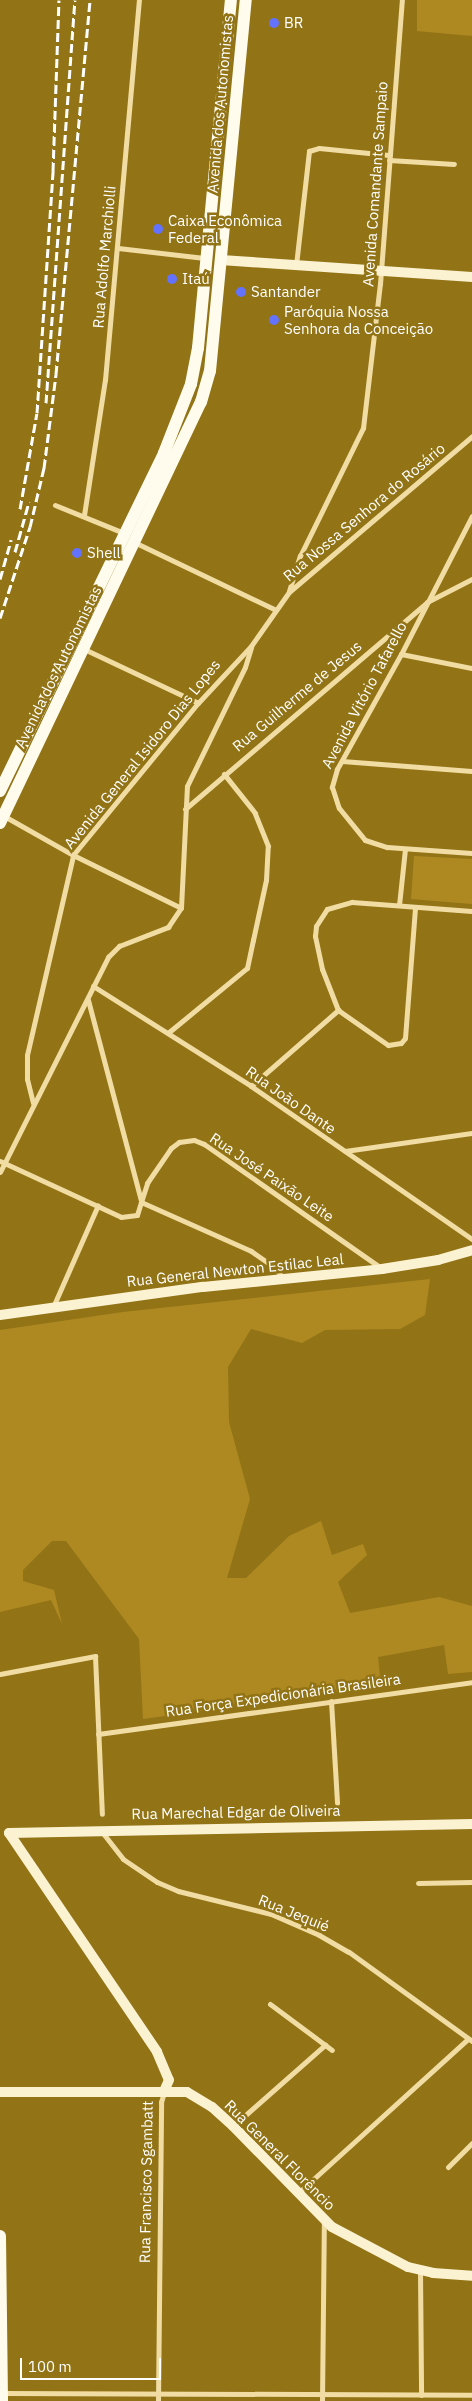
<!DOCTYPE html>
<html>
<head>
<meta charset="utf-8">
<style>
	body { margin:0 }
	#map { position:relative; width:472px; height:2401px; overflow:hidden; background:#927416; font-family:"IBM Plex Sans",sans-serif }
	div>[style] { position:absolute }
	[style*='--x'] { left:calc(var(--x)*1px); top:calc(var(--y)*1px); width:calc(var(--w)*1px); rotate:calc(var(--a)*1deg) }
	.green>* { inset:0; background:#ae8921 }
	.street>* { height:5px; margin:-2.5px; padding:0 2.5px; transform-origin:2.5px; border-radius:2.5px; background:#f1dda4 }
	.secondary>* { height:10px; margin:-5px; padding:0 5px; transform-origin:5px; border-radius:5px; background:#fbf2d2 }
	.primary>* { height:12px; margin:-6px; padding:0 6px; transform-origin:6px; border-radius:6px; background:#fffced }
	.rail>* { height:3px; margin-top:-1.5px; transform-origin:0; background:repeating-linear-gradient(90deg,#fff 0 9px,transparent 0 13px) }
	.dots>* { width:14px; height:14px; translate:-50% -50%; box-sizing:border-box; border:2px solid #927416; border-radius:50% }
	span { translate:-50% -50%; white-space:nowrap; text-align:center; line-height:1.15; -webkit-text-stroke:5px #927416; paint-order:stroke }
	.poi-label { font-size:15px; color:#fff }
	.left { translate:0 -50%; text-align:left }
	.street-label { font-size:15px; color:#fff }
	.scale { position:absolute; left:20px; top:2358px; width:141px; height:22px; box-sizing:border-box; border:2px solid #fff; border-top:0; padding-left:6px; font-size:15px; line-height:18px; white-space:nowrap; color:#fff; -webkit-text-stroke:4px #927416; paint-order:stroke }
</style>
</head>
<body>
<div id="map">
	<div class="green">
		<i style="clip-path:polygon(417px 0,472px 0,472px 36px,417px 31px)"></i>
		<i style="clip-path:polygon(414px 856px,472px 859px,472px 904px,411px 899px)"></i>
		<i style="clip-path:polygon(430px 1279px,425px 1315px,400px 1329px,325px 1330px,302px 1343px,251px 1329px,228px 1367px,229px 1422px,250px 1499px,227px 1578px,246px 1578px,289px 1536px,321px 1521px,332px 1555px,363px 1544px,367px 1555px,338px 1582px,350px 1613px,439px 1597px,472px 1606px,472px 1672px,448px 1674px,444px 1645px,378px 1657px,381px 1686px,143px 1719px,139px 1639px,66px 1541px,52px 1541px,23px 1570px,23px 1581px,54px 1590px,62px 1624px,51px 1600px,0 1612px,0 1330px,123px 1312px)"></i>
	</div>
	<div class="street">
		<i style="--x:389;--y:160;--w:65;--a:3.5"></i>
		<i style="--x:118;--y:248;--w:87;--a:6.6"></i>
		<i style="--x:296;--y:265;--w:115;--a:-83.5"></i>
		<i style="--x:309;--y:151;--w:10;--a:-17"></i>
		<i style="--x:319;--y:148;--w:70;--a:5.7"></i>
		<i style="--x:55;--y:505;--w:74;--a:22.1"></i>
		<i style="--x:84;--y:515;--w:137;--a:-81.2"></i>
		<i style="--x:105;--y:380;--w:382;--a:-84.9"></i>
		<i style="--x:472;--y:516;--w:155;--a:117.2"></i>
		<i style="--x:401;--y:654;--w:132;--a:119.1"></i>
		<i style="--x:337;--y:769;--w:19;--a:106"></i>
		<i style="--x:332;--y:787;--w:22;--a:72"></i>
		<i style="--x:339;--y:808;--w:41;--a:50.9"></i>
		<i style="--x:365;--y:840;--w:23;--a:18"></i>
		<i style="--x:387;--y:847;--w:85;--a:4"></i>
		<i style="--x:136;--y:543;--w:153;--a:25.6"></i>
		<i style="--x:289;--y:591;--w:37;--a:-73"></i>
		<i style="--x:300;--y:556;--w:143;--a:-63.8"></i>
		<i style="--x:363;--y:428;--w:145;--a:-83.3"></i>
		<i style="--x:380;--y:284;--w:285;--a:-85.6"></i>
		<i style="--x:84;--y:649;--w:126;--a:25.3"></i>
		<i style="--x:401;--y:654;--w:72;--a:11.2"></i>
		<i style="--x:342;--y:761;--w:130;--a:4.4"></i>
		<i style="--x:185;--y:809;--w:318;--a:-40.5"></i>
		<i style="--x:427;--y:602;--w:51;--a:-27.1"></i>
		<i style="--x:4;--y:816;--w:79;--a:29.5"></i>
		<i style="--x:73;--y:855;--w:120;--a:26.1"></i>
		<i style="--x:399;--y:905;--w:56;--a:-83.9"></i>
		<i style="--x:93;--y:986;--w:187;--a:32.3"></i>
		<i style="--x:251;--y:1086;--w:269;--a:34.7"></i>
		<i style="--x:88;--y:1000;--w:208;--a:75.2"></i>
		<i style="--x:338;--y:1010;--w:44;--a:-111.3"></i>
		<i style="--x:322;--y:969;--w:34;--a:-102"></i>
		<i style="--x:315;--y:936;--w:10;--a:-84"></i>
		<i style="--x:316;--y:926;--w:20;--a:-57"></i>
		<i style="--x:327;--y:909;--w:26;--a:-16"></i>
		<i style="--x:352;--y:902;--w:120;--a:4.3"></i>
		<i style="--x:338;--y:1010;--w:61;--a:35"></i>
		<i style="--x:388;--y:1045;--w:13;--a:-9"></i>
		<i style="--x:401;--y:1043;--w:6;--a:-51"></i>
		<i style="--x:405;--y:1038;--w:131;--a:-85.6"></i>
		<i style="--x:169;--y:1032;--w:101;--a:-39.4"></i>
		<i style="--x:247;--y:968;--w:29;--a:-78"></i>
		<i style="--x:253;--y:940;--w:61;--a:-77.8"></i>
		<i style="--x:266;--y:880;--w:34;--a:-87"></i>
		<i style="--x:268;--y:846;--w:35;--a:-112"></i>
		<i style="--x:255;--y:813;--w:50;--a:-128.5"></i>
		<i style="--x:251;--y:1086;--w:116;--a:-41.1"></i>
		<i style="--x:33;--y:1103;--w:25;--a:-104"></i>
		<i style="--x:27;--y:1079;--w:24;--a:-90"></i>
		<i style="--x:27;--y:1055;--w:205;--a:-77"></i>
		<i style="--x:73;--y:855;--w:197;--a:-50.6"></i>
		<i style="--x:198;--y:703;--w:78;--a:-47.1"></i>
		<i style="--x:251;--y:646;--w:66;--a:-54.9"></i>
		<i style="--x:289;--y:592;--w:240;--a:-40.4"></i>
		<i style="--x:345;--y:1151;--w:128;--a:-8.1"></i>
		<i style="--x:0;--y:1161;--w:133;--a:24.8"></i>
		<i style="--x:121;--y:1217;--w:16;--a:-7"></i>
		<i style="--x:137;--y:1215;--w:14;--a:-73"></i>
		<i style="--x:141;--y:1202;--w:120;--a:24"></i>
		<i style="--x:251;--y:1251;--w:28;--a:35"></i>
		<i style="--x:274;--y:1267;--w:14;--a:51"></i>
		<i style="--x:0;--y:1172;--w:241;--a:-63.3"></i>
		<i style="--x:108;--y:957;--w:16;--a:-45"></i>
		<i style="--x:119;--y:946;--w:53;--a:-21.2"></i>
		<i style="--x:168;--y:927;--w:23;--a:-56"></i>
		<i style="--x:181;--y:908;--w:122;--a:-87.2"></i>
		<i style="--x:187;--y:786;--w:132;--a:-64"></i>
		<i style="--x:245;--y:667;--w:21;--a:-73"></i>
		<i style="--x:141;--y:1202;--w:20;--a:-72"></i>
		<i style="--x:147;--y:1183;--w:42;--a:-55.6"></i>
		<i style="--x:171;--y:1148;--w:10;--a:-37"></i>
		<i style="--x:179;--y:1142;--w:15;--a:-8"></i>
		<i style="--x:194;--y:1140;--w:11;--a:22"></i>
		<i style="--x:204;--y:1144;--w:216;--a:35"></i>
		<i style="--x:53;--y:1307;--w:111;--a:-66.2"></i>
		<i style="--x:0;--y:1674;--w:97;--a:-10.7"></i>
		<i style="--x:95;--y:1656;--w:158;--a:87.5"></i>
		<i style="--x:331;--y:1701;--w:102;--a:86.6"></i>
		<i style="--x:98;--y:1734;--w:378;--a:-7.9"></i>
		<i style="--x:102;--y:1832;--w:34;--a:52"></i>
		<i style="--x:123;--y:1859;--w:41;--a:34.1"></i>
		<i style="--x:157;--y:1882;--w:23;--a:23"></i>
		<i style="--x:178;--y:1891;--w:96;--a:13.9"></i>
		<i style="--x:271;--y:1914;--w:52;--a:23.6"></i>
		<i style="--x:319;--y:1935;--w:34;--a:30"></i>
		<i style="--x:349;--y:1952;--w:152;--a:35.9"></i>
		<i style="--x:418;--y:1883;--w:54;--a:-1.1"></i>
		<i style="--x:270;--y:2004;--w:77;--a:36.6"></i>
		<i style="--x:233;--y:2126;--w:123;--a:-41.4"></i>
		<i style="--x:448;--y:2167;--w:34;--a:-45"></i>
		<i style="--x:298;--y:2193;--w:229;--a:-42.2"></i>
		<i style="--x:420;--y:2270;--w:125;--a:89.5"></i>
		<i style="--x:3;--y:2393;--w:469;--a:0.2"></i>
		<i style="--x:158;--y:2401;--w:299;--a:-89.4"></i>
		<i style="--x:161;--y:2102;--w:10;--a:-73"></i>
		<i style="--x:322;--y:2401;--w:180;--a:-89.4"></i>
	</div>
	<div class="secondary">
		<i style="--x:221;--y:260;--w:252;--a:3.9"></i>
		<i style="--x:0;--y:1315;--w:205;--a:-7.9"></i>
		<i style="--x:203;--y:1287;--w:180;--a:-5.7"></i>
		<i style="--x:382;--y:1269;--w:57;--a:-9.1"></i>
		<i style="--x:438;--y:1260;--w:35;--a:-16"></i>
		<i style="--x:9;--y:1833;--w:463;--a:-1.1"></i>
		<i style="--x:9;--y:1833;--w:264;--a:55.9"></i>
		<i style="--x:157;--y:2052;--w:30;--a:67"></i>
		<i style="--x:169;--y:2080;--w:12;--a:114"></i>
		<i style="--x:0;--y:2092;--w:187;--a:0"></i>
		<i style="--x:187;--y:2092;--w:29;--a:31"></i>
		<i style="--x:212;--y:2107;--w:28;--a:42"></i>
		<i style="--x:233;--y:2126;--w:141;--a:45.6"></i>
		<i style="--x:332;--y:2227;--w:86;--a:27.8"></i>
		<i style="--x:408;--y:2267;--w:26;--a:13"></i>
		<i style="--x:433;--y:2273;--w:39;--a:4"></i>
	</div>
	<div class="primary">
		<i style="--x:0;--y:791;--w:376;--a:-64.1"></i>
		<i style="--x:164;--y:453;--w:74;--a:-68.6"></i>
		<i style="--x:191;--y:384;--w:37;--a:-79"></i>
		<i style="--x:198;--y:348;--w:350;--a:-84.6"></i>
		<i style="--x:0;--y:823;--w:467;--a:-64.5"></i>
		<i style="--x:201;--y:402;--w:32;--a:-74"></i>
		<i style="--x:210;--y:371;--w:373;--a:-84.5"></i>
		<i style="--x:0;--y:2236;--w:165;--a:89.3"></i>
	</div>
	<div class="rail">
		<i style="--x:46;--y:403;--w:404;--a:-85.9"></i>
		<i style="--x:20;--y:509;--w:97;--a:-80"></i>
		<i style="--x:37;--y:413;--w:243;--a:-86.2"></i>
		<i style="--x:53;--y:171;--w:171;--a:-88"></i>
		<i style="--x:15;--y:552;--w:52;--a:-74.4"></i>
		<i style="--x:0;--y:579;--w:41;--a:-74.2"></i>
		<i style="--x:0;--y:618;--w:96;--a:-71.8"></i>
		<i style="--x:30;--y:527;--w:61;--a:-76.7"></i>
		<i style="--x:44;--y:468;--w:95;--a:-82.7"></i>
		<i style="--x:56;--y:374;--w:376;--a:-84.8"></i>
	</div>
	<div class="dots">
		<i style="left:274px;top:23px;background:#6372ff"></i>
		<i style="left:158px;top:229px;background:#6372ff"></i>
		<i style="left:172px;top:279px;background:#6372ff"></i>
		<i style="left:241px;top:292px;background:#6372ff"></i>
		<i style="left:274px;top:320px;background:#6372ff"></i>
		<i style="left:77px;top:553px;background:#6372ff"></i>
	</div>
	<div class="poi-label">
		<span class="left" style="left:284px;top:23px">BR</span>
		<span class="left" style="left:168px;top:229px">Caixa Econômica<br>Federal</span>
		<span class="left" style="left:182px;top:279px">Itaú</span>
		<span class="left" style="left:251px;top:292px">Santander</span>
		<span class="left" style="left:284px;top:320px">Paróquia Nossa<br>Senhora da Conceição</span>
		<span class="left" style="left:87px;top:553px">Shell</span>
	</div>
	<div class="street-label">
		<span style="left:220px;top:104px;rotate:-85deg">Avenida dos Autonomistas</span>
		<span style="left:375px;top:184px;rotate:-86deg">Avenida Comandante Sampaio</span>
		<span style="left:104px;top:257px;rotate:-85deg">Rua Adolfo Marchiolli</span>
		<span style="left:364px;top:512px;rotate:-40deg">Rua Nossa Senhora do Rosário</span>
		<span style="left:58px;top:667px;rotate:-64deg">Avenida dos Autonomistas</span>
		<span style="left:364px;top:695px;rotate:-62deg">Avenida Vitório Tafarello</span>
		<span style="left:297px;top:696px;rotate:-40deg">Rua Guilherme de Jesus</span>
		<span style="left:142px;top:754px;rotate:-51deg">Avenida General Isidoro Dias Lopes</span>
		<span style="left:291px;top:1100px;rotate:35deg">Rua João Dante</span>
		<span style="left:272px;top:1177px;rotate:34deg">Rua José Paixão Leite</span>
		<span style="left:235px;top:1270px;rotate:-6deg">Rua General Newton Estilac Leal</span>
		<span style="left:283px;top:1695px;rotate:-8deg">Rua Força Expedicionária Brasileira</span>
		<span style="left:236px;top:1812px;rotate:-1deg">Rua Marechal Edgar de Oliveira</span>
		<span style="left:294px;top:1913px;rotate:22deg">Rua Jequié</span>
		<span style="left:280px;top:2155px;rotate:45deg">Rua General Florêncio</span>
		<span style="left:146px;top:2182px;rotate:-89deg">Rua Francisco Sgambatt</span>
	</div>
	<div class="scale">100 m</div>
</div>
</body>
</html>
